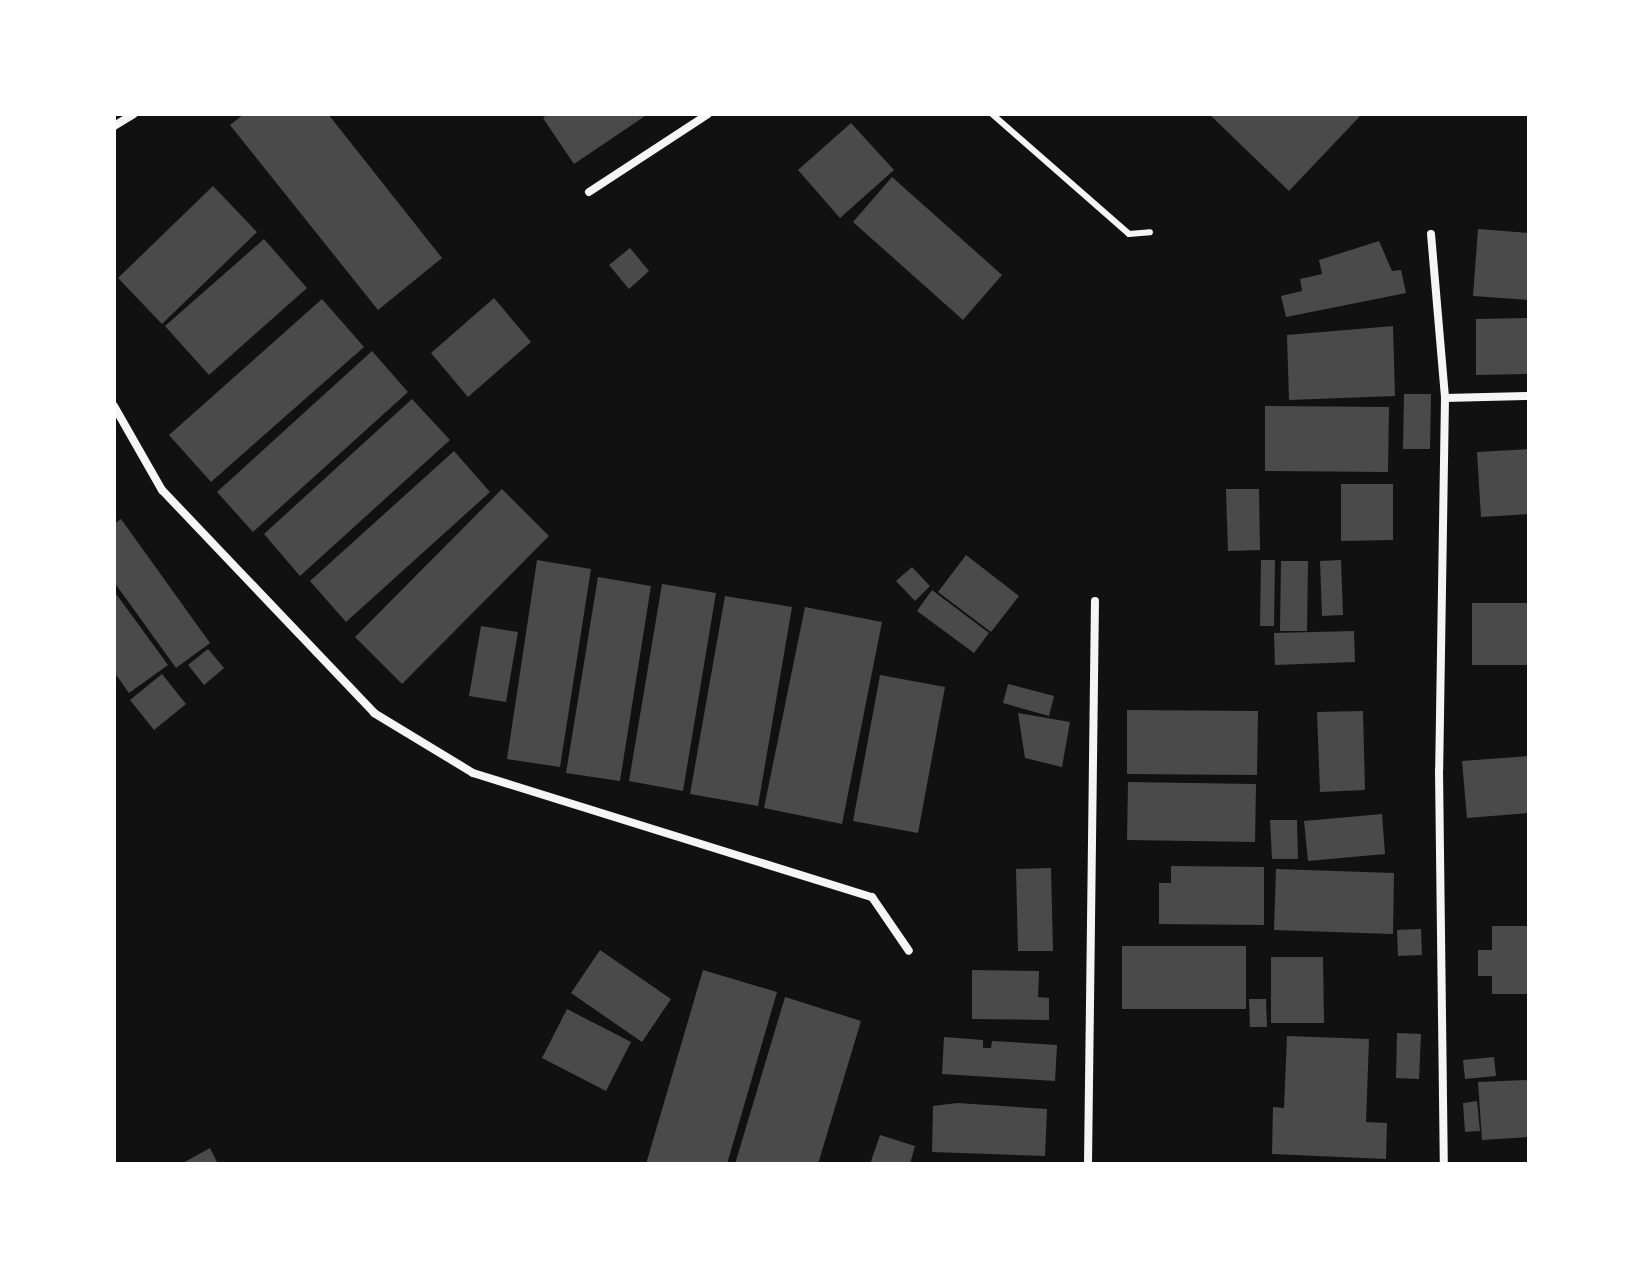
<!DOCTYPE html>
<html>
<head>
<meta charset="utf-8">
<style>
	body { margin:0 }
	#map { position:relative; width:1643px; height:1278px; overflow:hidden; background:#111; font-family:Ubuntu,sans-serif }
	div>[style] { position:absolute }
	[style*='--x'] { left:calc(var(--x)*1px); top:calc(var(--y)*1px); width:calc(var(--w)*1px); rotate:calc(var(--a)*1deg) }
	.building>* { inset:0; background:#4a4a4a }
	.service>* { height:6px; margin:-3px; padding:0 3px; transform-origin:3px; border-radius:3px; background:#f5f5f5 }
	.minor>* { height:8px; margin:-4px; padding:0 4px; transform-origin:4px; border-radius:4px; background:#f5f5f5 }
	span { translate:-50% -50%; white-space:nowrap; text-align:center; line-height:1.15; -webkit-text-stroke:8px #fff; paint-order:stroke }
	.frame { position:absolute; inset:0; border:116px solid #fff; pointer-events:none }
</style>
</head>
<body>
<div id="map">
	<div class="building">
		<i style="clip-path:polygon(244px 114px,328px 114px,442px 258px,378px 310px,230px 125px)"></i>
		<i style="clip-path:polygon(548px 114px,648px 114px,574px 164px,543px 118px)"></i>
		<i style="clip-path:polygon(1209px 114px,1362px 114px,1289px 191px)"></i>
		<i style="clip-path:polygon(851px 123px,894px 170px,840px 218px,798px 170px)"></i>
		<i style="clip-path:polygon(892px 177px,1002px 275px,963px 320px,853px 222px)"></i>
		<i style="clip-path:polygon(213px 186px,257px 232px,162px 324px,118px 278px)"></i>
		<i style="clip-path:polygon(1478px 229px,1529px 233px,1529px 300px,1473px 296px)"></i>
		<i style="clip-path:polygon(264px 239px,307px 288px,209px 375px,165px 326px)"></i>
		<i style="clip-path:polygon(1379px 241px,1392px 271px,1401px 270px,1406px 293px,1286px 317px,1281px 296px,1302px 291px,1300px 279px,1322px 274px,1319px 260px)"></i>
		<i style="clip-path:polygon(630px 248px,649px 271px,629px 289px,609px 265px)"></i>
		<i style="clip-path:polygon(494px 298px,531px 342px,468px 397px,431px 353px)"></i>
		<i style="clip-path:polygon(322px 299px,364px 347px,211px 482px,169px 435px)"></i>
		<i style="clip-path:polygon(1529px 318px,1529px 374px,1476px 375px,1476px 319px)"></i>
		<i style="clip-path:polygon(1393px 326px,1395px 396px,1289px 400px,1287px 335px)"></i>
		<i style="clip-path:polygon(372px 351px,408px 392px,253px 532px,217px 492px)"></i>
		<i style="clip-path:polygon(1404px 394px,1431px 394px,1430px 449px,1403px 449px)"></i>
		<i style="clip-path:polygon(412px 399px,450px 440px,300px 576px,264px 534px)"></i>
		<i style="clip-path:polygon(1265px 406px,1389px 407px,1388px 472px,1265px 471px)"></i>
		<i style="clip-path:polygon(1529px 449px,1529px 514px,1481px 517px,1477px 452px)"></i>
		<i style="clip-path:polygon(454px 451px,490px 492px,346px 622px,310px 581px)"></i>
		<i style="clip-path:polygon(1341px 484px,1393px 484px,1393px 540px,1341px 541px)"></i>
		<i style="clip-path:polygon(502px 489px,549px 536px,402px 684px,355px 637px)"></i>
		<i style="clip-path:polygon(1226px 489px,1259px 489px,1260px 550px,1228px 551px)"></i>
		<i style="clip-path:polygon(121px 519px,210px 643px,176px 668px,114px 582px,114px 524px)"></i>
		<i style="clip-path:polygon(966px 555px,1019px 596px,991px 632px,938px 592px)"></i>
		<i style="clip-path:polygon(537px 560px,591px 569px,560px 767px,507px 759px)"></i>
		<i style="clip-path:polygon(1261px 560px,1275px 560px,1274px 626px,1260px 626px)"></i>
		<i style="clip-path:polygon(1341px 560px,1343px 615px,1322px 616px,1320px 561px)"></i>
		<i style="clip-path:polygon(1281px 561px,1308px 561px,1307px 631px,1280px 631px)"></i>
		<i style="clip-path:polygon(912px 567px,930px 586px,915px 601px,896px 581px)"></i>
		<i style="clip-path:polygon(598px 577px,651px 586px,620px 781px,566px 773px)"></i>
		<i style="clip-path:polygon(662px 584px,716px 593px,683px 791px,629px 781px)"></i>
		<i style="clip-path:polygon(932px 590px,989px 633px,974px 653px,917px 611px)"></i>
		<i style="clip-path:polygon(114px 591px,168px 665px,129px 693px,114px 672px)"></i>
		<i style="clip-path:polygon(725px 596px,792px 607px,758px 806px,690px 794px)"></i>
		<i style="clip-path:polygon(1472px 603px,1529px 603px,1529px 665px,1472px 665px)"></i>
		<i style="clip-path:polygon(805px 607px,882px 622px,842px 824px,764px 808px)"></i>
		<i style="clip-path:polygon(481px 626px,518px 632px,506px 702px,469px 696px)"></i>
		<i style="clip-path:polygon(1354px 631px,1355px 662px,1275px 665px,1274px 633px)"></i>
		<i style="clip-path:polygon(208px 649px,224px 668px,204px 685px,188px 665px)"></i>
		<i style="clip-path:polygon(162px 674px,186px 704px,154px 730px,130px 700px)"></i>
		<i style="clip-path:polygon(880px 675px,945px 687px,918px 833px,853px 821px)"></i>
		<i style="clip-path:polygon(1008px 684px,1054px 696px,1049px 716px,1003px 703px)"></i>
		<i style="clip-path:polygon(1127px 710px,1258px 711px,1257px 775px,1127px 774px)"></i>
		<i style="clip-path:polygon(1363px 711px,1365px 790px,1320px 792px,1317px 712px)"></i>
		<i style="clip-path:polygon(1018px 713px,1070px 722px,1062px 767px,1025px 758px)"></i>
		<i style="clip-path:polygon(1529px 756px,1529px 813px,1467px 818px,1462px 761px)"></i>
		<i style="clip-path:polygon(1128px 782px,1256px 784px,1255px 842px,1127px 840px)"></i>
		<i style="clip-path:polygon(1382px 814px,1385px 854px,1308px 861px,1304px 821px)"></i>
		<i style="clip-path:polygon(1270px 820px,1297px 820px,1298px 859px,1272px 859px)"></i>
		<i style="clip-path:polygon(1171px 866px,1264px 867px,1264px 925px,1159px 924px,1159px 883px,1171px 883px)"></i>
		<i style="clip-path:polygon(1051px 868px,1053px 951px,1018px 951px,1016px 869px)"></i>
		<i style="clip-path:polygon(1276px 869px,1394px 873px,1393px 934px,1274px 930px)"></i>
		<i style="clip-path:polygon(1492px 926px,1529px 926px,1529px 994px,1492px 994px,1492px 976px,1478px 976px,1478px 950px,1492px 950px)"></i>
		<i style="clip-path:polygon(1421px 929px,1422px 955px,1398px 956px,1397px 930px)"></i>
		<i style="clip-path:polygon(1122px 946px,1246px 946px,1246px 1009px,1122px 1009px)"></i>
		<i style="clip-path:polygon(600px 950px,671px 999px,642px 1042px,571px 993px)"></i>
		<i style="clip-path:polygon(1271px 957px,1323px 957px,1324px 1023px,1271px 1023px)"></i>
		<i style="clip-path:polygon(703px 970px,777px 992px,727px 1164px,646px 1164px)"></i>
		<i style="clip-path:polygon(972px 970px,1039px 971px,1038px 997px,1049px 998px,1049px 1020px,972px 1019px)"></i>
		<i style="clip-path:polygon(785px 997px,861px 1021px,818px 1164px,735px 1164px)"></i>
		<i style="clip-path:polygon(1249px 999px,1266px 999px,1267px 1027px,1250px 1027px)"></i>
		<i style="clip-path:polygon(567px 1009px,631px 1042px,606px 1091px,542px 1058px)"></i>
		<i style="clip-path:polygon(1397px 1033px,1421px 1034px,1419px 1079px,1396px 1078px)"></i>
		<i style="clip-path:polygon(1287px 1036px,1369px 1039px,1366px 1122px,1387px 1123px,1386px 1159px,1272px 1154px,1273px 1107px,1284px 1108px)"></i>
		<i style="clip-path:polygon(944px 1037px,983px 1040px,983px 1048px,991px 1048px,992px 1041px,1057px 1045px,1055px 1081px,942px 1074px)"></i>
		<i style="clip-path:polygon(1494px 1057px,1496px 1076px,1465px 1079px,1463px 1060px)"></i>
		<i style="clip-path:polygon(1529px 1080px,1529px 1137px,1482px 1140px,1478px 1082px)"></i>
		<i style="clip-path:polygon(1477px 1101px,1480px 1131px,1465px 1132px,1463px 1103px)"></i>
		<i style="clip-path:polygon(957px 1103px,1047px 1109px,1045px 1156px,932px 1152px,933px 1106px)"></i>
		<i style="clip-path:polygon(880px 1135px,915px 1146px,910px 1164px,870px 1164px)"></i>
		<i style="clip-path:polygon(210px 1148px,218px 1164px,181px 1164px)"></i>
	</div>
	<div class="service">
		<i style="--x:992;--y:114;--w:182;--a:41.2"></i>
		<i style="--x:1129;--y:234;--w:21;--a:-5"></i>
	</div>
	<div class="minor">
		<i style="--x:114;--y:126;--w:23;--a:-31"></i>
		<i style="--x:589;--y:192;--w:142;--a:-33.2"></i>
		<i style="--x:1431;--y:234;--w:165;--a:85.1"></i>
		<i style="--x:1445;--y:398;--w:372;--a:90.9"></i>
		<i style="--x:1439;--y:770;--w:394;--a:89.3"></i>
		<i style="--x:1445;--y:398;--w:84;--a:-1.4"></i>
		<i style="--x:114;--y:406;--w:97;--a:60.3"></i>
		<i style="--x:162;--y:490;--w:308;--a:46.4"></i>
		<i style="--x:374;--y:713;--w:116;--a:31.2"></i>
		<i style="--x:473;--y:773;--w:418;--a:17.3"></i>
		<i style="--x:872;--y:897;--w:65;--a:55.6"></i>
		<i style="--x:1088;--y:1164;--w:563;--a:-89.29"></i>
	</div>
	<div class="frame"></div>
</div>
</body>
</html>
